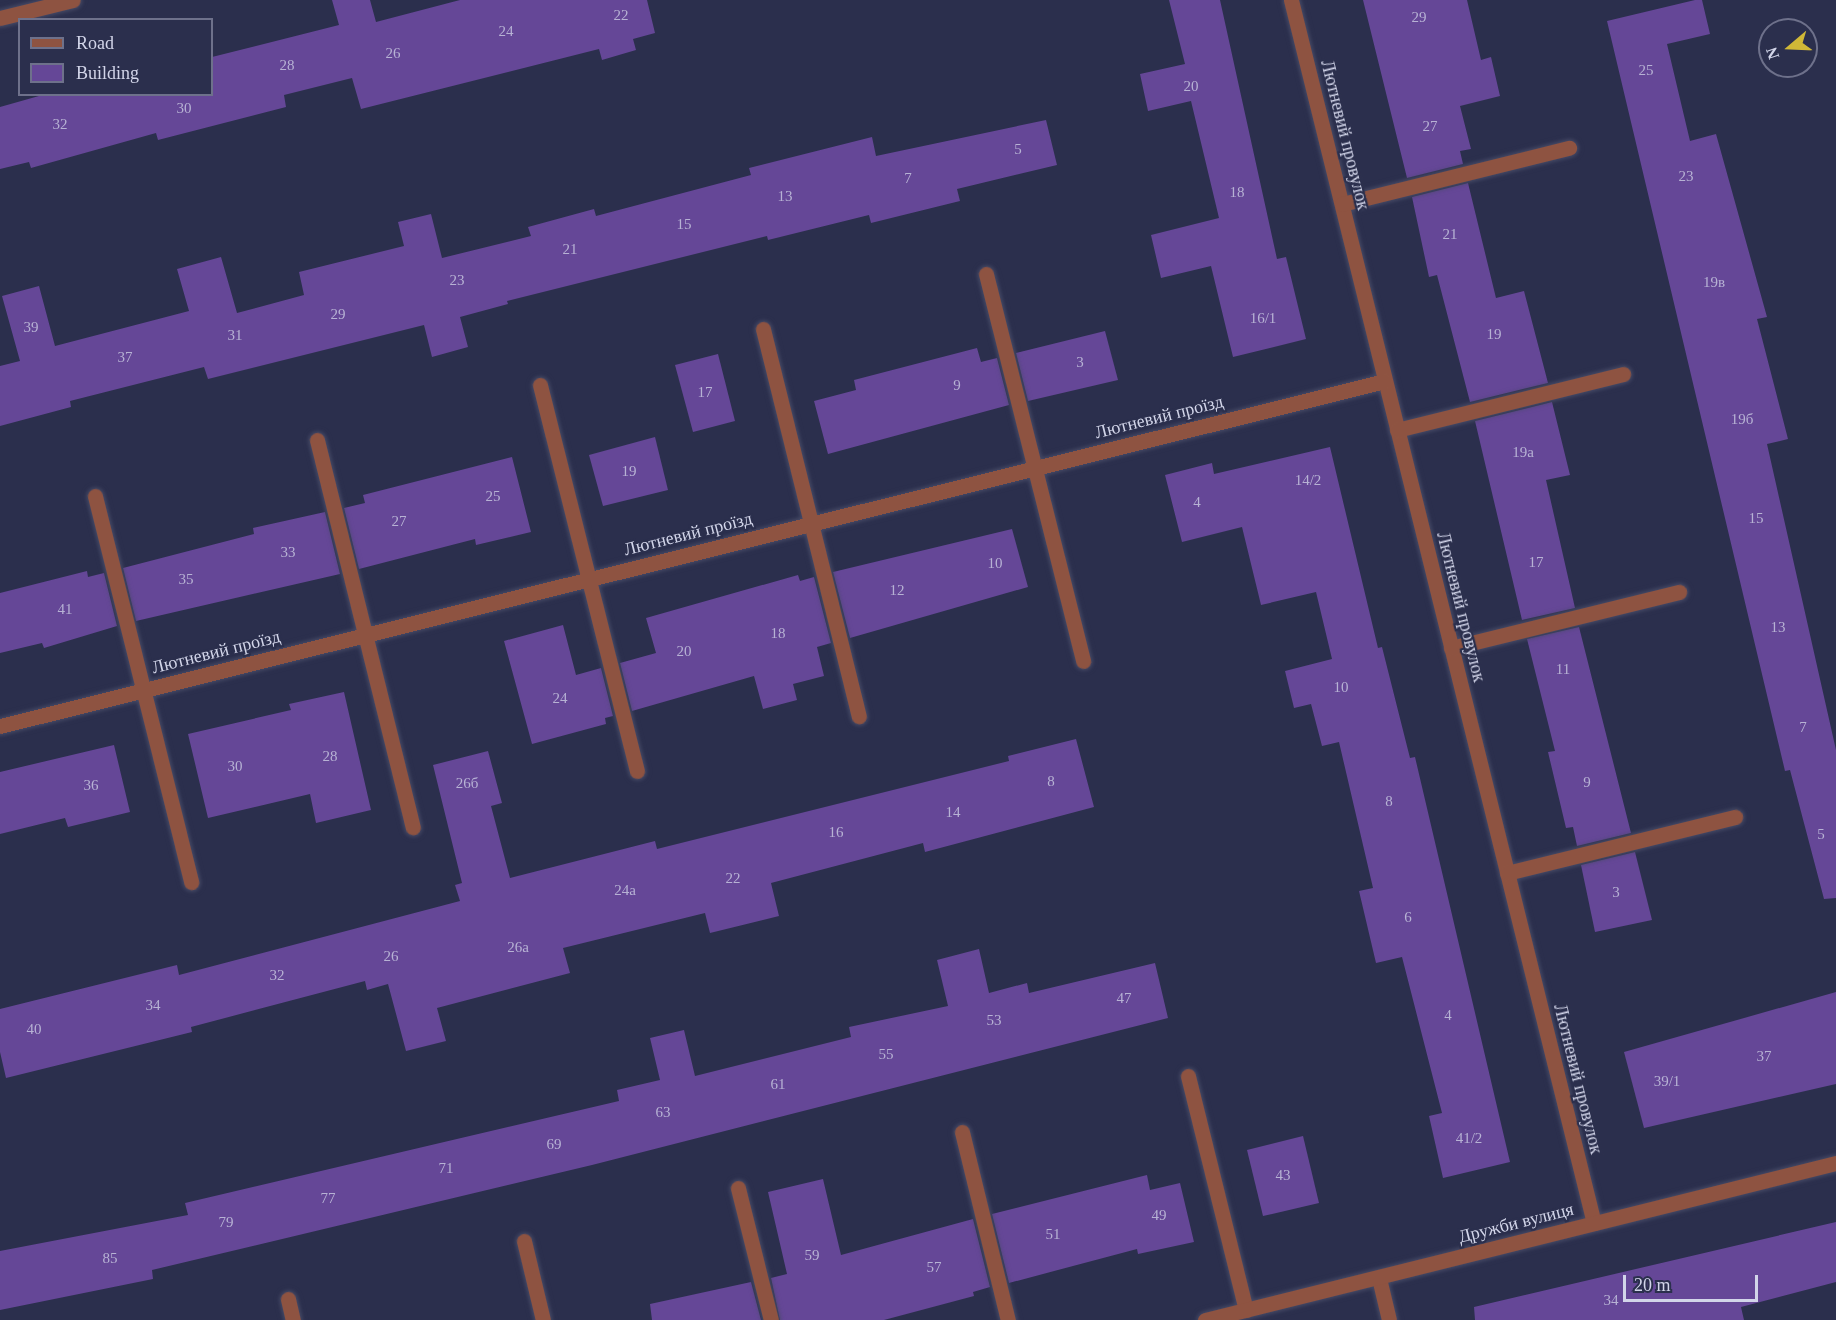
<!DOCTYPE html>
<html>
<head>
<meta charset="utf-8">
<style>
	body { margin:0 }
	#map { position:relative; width:1836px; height:1320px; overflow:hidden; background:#2b2f4d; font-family:Georgia,serif }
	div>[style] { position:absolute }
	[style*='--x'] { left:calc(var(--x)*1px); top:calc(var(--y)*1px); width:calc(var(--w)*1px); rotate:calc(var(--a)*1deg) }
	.building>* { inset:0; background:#654797 }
	.roads { filter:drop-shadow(0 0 2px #464a66) drop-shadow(0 0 2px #464a66) }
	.minor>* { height:15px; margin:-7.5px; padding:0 7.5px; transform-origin:7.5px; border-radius:7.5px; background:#8e5341 }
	span { translate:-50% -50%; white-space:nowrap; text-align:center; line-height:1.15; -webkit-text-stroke:4.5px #2b2f4d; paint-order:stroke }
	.number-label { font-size:15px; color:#b7b2d4 }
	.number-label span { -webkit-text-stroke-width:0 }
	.street-label { font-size:18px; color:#d2d5e9 }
	.legend { position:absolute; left:18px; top:18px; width:195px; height:78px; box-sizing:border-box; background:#2b2f4d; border:2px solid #6e718b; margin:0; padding:8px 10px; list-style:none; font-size:18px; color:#d2d5e9 }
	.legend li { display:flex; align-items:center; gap:12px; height:30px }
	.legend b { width:30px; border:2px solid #6e718b }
	.north { position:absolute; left:1758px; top:18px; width:60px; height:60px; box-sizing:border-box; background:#2b2f4d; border:2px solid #6e718b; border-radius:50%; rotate:251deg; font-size:16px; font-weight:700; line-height:24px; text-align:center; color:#d2d5e9 }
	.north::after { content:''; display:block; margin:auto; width:21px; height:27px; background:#d0b837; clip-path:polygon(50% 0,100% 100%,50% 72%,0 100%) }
	.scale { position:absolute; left:1623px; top:1275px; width:135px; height:27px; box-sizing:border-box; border:3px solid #d2d5e9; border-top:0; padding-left:8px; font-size:18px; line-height:21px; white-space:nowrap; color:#d2d5e9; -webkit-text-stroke:4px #2b2f4d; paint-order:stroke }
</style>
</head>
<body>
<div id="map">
	<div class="building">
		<i style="clip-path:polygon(332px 0,370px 0,376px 22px,460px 0,647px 0,655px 33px,633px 39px,636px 50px,602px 60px,599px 49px,361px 109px,352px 78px,284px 95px,286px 107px,158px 140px,156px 133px,31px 168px,29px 162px,0 169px,0 107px,46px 94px,212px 94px,212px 57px,339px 25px)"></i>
		<i style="clip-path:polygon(1169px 0,1220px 0,1277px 259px,1286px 257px,1306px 339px,1233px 357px,1211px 266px,1161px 278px,1151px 235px,1219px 218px,1191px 101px,1148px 111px,1140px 74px,1185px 64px)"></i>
		<i style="clip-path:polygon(1363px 0,1467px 0,1481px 60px,1491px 57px,1500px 96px,1460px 106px,1471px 149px,1460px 151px,1463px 164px,1407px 178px)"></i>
		<i style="clip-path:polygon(1695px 0,1702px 0,1710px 34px,1667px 44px,1690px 141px,1716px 134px,1767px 317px,1757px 319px,1788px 439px,1767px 444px,1836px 750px,1836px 898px,1824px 899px,1790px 770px,1785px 771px,1607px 21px)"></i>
		<i style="clip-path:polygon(1046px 120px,1057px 165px,957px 189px,960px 201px,871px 223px,869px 215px,768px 240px,767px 236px,507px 301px,508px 304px,460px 317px,468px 347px,432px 357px,424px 325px,208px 379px,204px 367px,70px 401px,71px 407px,0 426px,0 366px,20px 361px,2px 296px,39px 286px,55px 346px,189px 311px,177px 269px,221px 257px,237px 313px,304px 295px,299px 272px,404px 246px,398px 222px,431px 214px,442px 258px,531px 236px,528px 227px,594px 209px,596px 216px,751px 175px,749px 168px,872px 137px,876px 156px)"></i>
		<i style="clip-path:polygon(1468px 183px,1496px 298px,1524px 291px,1548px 383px,1470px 402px,1437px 275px,1429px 277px,1412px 197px)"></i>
		<i style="clip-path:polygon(1105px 331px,1118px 380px,1028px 401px,1016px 353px)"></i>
		<i style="clip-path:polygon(977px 348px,981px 362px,997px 358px,1009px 405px,828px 454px,814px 401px,856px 390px,854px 380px)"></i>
		<i style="clip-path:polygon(718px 354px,735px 421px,693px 432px,675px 365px)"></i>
		<i style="clip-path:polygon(1552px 402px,1570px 475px,1546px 480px,1575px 608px,1522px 620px,1475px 421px)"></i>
		<i style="clip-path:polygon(655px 437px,668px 490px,603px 506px,589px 455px)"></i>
		<i style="clip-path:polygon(1330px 447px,1378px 648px,1382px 647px,1410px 758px,1415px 757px,1510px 1162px,1443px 1178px,1429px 1116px,1442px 1113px,1402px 957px,1376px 963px,1359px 891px,1373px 888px,1339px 742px,1322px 746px,1311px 704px,1294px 708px,1285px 671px,1332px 659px,1316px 592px,1261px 605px,1242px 527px,1182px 542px,1165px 475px,1212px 463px,1214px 474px)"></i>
		<i style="clip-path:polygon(512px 457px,531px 532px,476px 545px,475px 539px,359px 569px,344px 508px,365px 503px,363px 495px)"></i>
		<i style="clip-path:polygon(325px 512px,340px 574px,136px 621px,123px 568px,254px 534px,253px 528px)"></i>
		<i style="clip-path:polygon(1012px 529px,1028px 587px,850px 638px,833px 572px)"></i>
		<i style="clip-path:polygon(87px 571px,88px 577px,104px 573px,117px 626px,44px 648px,42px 643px,0 653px,0 593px)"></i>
		<i style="clip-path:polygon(798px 575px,800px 581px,814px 577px,831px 643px,817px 647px,824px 676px,793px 684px,797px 700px,763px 709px,754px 676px,632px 711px,620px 663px,656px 653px,646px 618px)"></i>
		<i style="clip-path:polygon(563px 625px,576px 675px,601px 668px,613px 716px,605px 718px,606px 724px,532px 744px,504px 641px)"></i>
		<i style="clip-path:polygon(1579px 627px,1631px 833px,1577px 846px,1573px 827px,1566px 828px,1548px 752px,1555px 751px,1527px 639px)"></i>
		<i style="clip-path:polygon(344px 692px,371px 810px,316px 823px,310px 794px,208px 818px,188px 734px,291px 710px,289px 704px)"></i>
		<i style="clip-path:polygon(1076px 739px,1094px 807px,925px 852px,923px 843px,771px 883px,779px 916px,710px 933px,705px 913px,563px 948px,570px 973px,437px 1008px,446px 1041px,406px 1051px,388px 984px,367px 990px,365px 981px,191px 1027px,192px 1032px,6px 1078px,0 1052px,0 1009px,177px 965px,179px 975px,460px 901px,455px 885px,462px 883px,433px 765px,488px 751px,502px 803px,491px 806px,510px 878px,655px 841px,657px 849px,1009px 761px,1008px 756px)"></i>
		<i style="clip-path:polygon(114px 745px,130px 812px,68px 827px,65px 818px,0 834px,0 772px)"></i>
		<i style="clip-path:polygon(1635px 852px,1652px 920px,1595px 932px,1581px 865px)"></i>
		<i style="clip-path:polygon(979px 949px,989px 993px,1027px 983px,1029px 993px,1155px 963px,1168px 1018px,592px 1165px,152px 1270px,153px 1279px,0 1310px,0 1251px,188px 1215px,185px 1203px,619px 1101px,617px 1090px,660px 1080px,650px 1038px,684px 1030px,695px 1076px,851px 1037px,849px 1027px,948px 1006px,937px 960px)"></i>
		<i style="clip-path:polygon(1836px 992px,1836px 1084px,1644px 1128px,1624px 1052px)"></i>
		<i style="clip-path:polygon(1303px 1136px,1319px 1203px,1263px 1216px,1247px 1150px)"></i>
		<i style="clip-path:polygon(1147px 1175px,1150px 1190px,1180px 1183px,1194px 1242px,1138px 1254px,1137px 1249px,1009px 1283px,992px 1214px)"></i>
		<i style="clip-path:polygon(823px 1179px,841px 1255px,973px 1219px,990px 1287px,973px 1292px,974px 1296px,884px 1320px,780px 1320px,771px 1278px,787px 1274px,768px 1192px)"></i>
		<i style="clip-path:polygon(1836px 1222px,1836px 1282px,1741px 1307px,1744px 1320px,1475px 1320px,1474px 1307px)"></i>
		<i style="clip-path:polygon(751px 1282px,761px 1320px,652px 1320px,650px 1304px)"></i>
	</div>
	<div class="roads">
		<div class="minor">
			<i style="--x:1291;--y:0;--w:1260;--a:76.09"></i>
			<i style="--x:0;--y:18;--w:75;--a:-13.9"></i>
			<i style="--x:1342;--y:204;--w:234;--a:-13.9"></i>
			<i style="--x:986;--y:274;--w:399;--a:75.9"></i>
			<i style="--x:763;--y:329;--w:399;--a:76.1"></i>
			<i style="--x:540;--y:385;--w:398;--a:75.9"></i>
			<i style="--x:1397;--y:430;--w:233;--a:-13.9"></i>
			<i style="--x:317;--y:440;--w:399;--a:76.1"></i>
			<i style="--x:95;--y:496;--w:398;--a:76"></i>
			<i style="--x:1451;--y:648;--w:235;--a:-13.8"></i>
			<i style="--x:0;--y:726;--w:1427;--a:-13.99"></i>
			<i style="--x:1507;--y:873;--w:235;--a:-13.8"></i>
			<i style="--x:1188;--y:1076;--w:241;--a:76.1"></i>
			<i style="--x:962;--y:1132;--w:194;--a:76.3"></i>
			<i style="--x:738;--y:1188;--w:136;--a:76"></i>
			<i style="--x:524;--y:1241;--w:81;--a:76.5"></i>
			<i style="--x:1379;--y:1278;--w:43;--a:76.6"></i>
			<i style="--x:288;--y:1299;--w:22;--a:77"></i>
			<i style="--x:1205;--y:1320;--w:650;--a:-13.97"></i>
		</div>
	</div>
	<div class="number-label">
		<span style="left:621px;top:16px">22</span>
		<span style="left:1419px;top:18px">29</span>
		<span style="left:506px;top:32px">24</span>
		<span style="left:393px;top:54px">26</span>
		<span style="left:287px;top:66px">28</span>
		<span style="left:1646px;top:71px">25</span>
		<span style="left:1191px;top:87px">20</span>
		<span style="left:184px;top:109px">30</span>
		<span style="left:60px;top:125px">32</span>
		<span style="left:1430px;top:127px">27</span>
		<span style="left:1018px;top:150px">5</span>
		<span style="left:1686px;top:177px">23</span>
		<span style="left:908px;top:179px">7</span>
		<span style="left:1237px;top:193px">18</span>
		<span style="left:785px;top:197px">13</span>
		<span style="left:684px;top:225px">15</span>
		<span style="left:1450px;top:235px">21</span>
		<span style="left:570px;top:250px">21</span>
		<span style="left:457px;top:281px">23</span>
		<span style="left:1714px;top:283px">19в</span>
		<span style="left:338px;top:315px">29</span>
		<span style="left:1263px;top:319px">16/1</span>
		<span style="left:31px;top:328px">39</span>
		<span style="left:1494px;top:335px">19</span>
		<span style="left:235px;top:336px">31</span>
		<span style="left:125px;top:358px">37</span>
		<span style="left:1080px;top:363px">3</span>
		<span style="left:957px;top:386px">9</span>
		<span style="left:705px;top:393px">17</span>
		<span style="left:1742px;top:420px">19б</span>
		<span style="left:1523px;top:453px">19а</span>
		<span style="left:629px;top:472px">19</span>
		<span style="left:1308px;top:481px">14/2</span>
		<span style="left:493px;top:497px">25</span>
		<span style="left:1197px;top:503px">4</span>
		<span style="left:1756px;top:519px">15</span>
		<span style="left:399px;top:522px">27</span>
		<span style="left:288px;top:553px">33</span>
		<span style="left:1536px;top:563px">17</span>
		<span style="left:995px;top:564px">10</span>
		<span style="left:186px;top:580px">35</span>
		<span style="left:897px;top:591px">12</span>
		<span style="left:65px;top:610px">41</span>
		<span style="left:1778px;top:628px">13</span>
		<span style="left:778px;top:634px">18</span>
		<span style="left:684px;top:652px">20</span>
		<span style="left:1563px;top:670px">11</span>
		<span style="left:1341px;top:688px">10</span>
		<span style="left:560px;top:699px">24</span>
		<span style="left:1803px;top:728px">7</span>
		<span style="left:330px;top:757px">28</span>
		<span style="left:235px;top:767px">30</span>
		<span style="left:1051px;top:782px">8</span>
		<span style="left:1587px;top:783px">9</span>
		<span style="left:467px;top:784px">26б</span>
		<span style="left:91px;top:786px">36</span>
		<span style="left:1389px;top:802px">8</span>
		<span style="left:953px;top:813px">14</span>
		<span style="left:836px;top:833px">16</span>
		<span style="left:1821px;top:835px">5</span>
		<span style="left:733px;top:879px">22</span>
		<span style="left:625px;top:891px">24а</span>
		<span style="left:1616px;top:893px">3</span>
		<span style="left:1408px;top:918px">6</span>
		<span style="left:518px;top:948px">26а</span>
		<span style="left:391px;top:957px">26</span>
		<span style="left:277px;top:976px">32</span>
		<span style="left:1124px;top:999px">47</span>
		<span style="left:153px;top:1006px">34</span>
		<span style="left:1448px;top:1016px">4</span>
		<span style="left:994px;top:1021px">53</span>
		<span style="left:34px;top:1030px">40</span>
		<span style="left:886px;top:1055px">55</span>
		<span style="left:1764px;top:1057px">37</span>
		<span style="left:1667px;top:1082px">39/1</span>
		<span style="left:778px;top:1085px">61</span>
		<span style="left:663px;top:1113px">63</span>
		<span style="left:1469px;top:1139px">41/2</span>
		<span style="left:554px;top:1145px">69</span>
		<span style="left:446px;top:1169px">71</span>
		<span style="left:1283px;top:1176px">43</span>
		<span style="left:328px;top:1199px">77</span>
		<span style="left:1159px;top:1216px">49</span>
		<span style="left:226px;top:1223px">79</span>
		<span style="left:1053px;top:1235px">51</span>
		<span style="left:812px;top:1256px">59</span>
		<span style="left:110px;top:1259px">85</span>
		<span style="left:934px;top:1268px">57</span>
		<span style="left:1611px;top:1301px">34</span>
	</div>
	<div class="street-label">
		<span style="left:1345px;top:135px;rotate:76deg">Лютневий провулок</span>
		<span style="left:1159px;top:417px;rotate:-14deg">Лютневий проїзд</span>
		<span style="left:688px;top:534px;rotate:-14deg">Лютневий проїзд</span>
		<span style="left:1461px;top:607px;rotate:76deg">Лютневий провулок</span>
		<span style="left:216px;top:652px;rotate:-14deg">Лютневий проїзд</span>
		<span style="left:1578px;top:1079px;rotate:76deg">Лютневий провулок</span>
		<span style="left:1516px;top:1223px;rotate:-14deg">Дружби вулиця</span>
	</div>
	<ul class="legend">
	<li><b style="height:8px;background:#8e5341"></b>Road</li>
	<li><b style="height:16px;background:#654797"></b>Building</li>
	</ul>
	<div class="north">N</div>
	<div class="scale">20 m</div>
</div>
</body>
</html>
